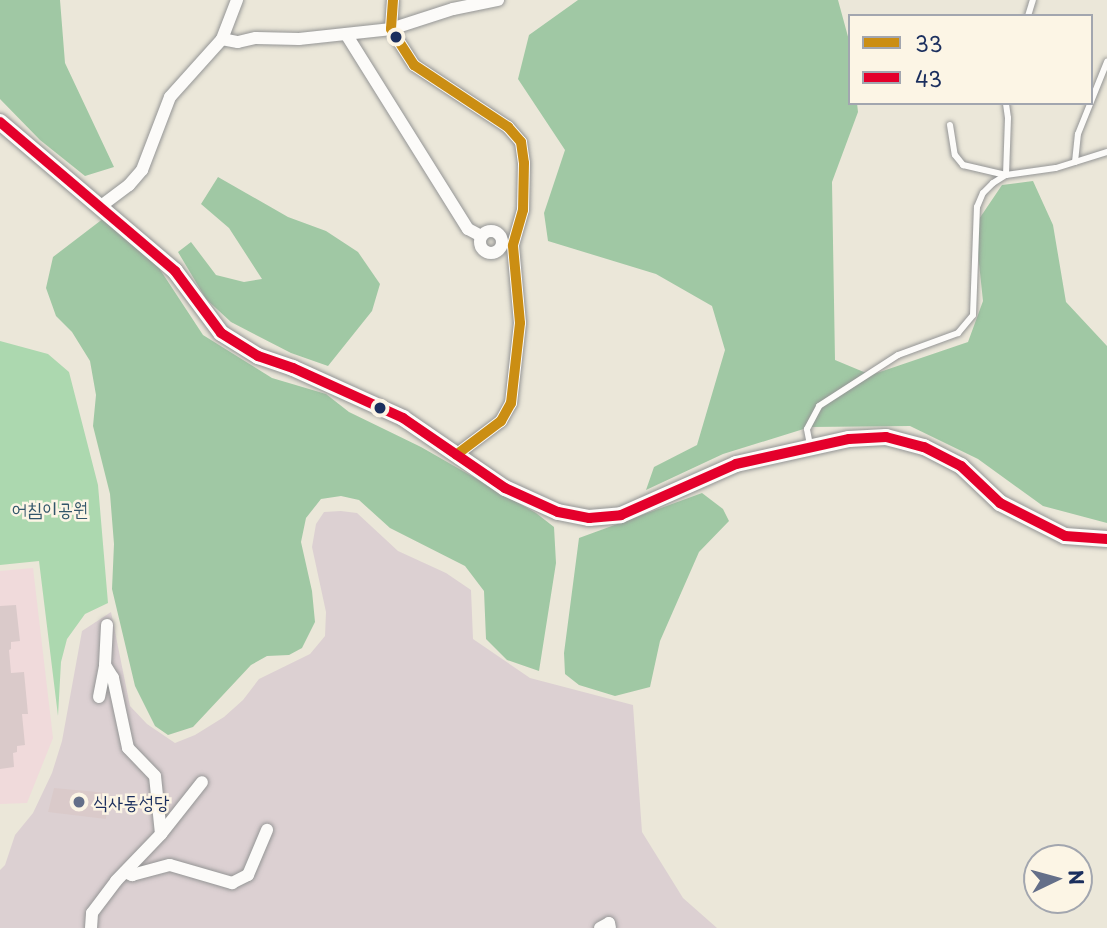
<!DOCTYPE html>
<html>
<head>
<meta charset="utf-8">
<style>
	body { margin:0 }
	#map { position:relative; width:1107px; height:928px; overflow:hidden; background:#ebe7d9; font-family:"Playpen Sans","Poor Story",sans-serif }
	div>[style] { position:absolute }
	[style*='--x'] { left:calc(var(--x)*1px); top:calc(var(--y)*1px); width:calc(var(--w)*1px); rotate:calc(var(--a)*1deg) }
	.built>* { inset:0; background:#f0dadb }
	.industrial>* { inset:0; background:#dcd0d2 }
	.green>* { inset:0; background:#acd8af }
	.forest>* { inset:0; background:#a0c8a4 }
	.building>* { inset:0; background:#dacaca }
	.roads { filter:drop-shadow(0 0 2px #949595) drop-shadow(0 0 2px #949595) }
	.service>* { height:6px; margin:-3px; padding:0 3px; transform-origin:3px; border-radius:3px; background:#fcfbf9 }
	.minor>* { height:12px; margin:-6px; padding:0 6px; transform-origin:6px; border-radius:6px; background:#fcfbf9 }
	.minor>.ring { margin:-6px; padding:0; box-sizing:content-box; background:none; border:12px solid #fcfbf9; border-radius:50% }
	.tertiary>* { height:16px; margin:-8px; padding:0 8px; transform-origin:8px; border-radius:8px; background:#fcfbf9 }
	.bus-1>* { height:10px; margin:-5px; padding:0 5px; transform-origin:5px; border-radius:5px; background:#cb8e13 }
	.bus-2>* { height:10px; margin:-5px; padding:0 5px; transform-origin:5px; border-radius:5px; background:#e4002b }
	.dots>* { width:19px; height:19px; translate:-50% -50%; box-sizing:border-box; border:4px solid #fcf5e5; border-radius:50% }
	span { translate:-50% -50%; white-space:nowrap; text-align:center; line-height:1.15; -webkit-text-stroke:5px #fcf5e5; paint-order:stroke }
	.park-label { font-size:19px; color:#32566a }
	.poi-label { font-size:19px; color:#1b2f5e }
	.left { translate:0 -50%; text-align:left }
	.legend { position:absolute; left:848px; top:14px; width:245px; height:91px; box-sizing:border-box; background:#fcf5e5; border:2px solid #a2a6af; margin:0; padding:9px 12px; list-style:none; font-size:21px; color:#1b2f5e }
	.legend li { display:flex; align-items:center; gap:14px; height:35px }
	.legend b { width:35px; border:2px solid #a2a6af }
	.north { position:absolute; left:1023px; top:844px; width:70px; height:70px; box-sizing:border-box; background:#fcf5e5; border:2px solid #a2a6af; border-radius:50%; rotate:85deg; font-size:19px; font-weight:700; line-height:28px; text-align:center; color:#1b2f5e }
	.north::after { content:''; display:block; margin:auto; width:24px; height:32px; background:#646f89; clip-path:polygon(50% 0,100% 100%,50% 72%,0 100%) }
</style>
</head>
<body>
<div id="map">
	<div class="built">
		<i style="clip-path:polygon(33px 568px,53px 738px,27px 803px,0 804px,0 571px)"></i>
	</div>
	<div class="industrial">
		<i style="clip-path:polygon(341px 511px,357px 513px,398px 551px,446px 573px,471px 590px,473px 639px,530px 678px,633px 705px,642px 832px,683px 898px,717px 928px,0 928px,0 870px,5px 865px,15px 835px,33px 813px,52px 773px,62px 741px,82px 631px,111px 612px,130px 706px,147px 724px,175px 743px,195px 735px,224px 717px,243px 700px,259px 679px,310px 654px,325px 636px,326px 612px,312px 547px,316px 524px,324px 512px)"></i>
	</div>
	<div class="green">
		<i style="clip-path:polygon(0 341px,48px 354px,69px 372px,98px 485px,108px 603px,85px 614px,67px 639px,61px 662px,58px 716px,39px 561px,0 565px)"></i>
	</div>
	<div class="forest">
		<i style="clip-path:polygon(0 0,60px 0,65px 63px,114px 167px,85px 176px,40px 140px,0 99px)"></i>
		<i style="clip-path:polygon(578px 0,838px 0,850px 44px,850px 103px,857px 103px,858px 112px,832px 182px,835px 360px,871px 375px,968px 342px,983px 301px,975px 225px,1002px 185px,1033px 181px,1053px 225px,1066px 302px,1107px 346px,1107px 523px,1043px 506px,978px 459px,910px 426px,810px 427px,723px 454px,646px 490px,654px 467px,697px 445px,725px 350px,712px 306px,656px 274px,548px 241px,544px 213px,565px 150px,518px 79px,529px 35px)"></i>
		<i style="clip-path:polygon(218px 177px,288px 217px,326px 231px,358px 252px,380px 284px,372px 311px,328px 366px,291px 353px,231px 322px,206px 299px,178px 252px,191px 242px,216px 275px,244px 282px,262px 279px,229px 228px,201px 204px)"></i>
		<i style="clip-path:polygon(104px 218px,159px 268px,203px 335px,272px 378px,326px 394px,349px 412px,421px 447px,536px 513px,554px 527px,556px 563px,539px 671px,507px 660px,486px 639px,484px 591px,465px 566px,390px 528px,359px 500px,341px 496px,321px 499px,306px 518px,301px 542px,312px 591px,315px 622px,302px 648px,289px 655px,267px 656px,251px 665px,193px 727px,168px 735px,155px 726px,135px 686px,112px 589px,114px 544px,110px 494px,93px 426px,96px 395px,90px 361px,72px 332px,56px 316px,46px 288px,53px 257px)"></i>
		<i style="clip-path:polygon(702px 493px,723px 509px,729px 521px,699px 552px,660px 641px,650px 687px,615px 696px,579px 685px,565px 674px,564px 653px,579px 538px)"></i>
	</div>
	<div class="building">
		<i style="clip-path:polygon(16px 605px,20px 641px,11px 642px,11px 649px,9px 650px,11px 673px,24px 672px,28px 714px,22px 714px,25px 745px,17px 746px,17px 752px,13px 753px,14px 767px,0 769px,0 606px)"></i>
		<i style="clip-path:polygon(54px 788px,108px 793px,106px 819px,48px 812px)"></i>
	</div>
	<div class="roads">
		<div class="service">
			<i style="--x:1028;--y:16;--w:17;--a:-73"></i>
			<i style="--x:950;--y:125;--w:30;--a:81"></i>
			<i style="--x:955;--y:155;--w:13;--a:51"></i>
			<i style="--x:963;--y:165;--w:44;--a:13.1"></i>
			<i style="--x:1006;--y:175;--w:57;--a:-88"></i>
			<i style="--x:1008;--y:118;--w:15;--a:-98"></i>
			<i style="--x:1075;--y:162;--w:28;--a:-84"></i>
			<i style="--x:1078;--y:134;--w:78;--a:-68.1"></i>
			<i style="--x:810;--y:445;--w:16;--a:-101"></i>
			<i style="--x:807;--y:429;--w:26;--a:-62"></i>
			<i style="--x:819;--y:406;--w:94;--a:-32.8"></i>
			<i style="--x:898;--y:355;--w:64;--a:-20.1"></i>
			<i style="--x:958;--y:333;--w:23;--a:-50"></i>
			<i style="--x:973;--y:315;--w:108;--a:-87.9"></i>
			<i style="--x:977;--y:207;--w:15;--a:-67"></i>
			<i style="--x:983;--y:193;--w:14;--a:-45"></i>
			<i style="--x:993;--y:183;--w:15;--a:-32"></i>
			<i style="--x:1006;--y:175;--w:50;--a:-8"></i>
			<i style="--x:1056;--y:168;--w:53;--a:-17.4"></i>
		</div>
		<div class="minor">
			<i style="--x:393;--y:0;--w:29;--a:94"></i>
			<i style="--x:391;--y:29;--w:43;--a:57.4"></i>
			<i style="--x:414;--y:65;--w:113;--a:33.4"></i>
			<i style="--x:508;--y:127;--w:20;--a:49"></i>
			<i style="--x:521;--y:142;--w:21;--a:82"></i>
			<i style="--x:524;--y:163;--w:47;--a:91.2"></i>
			<i style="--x:523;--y:210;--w:37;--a:106"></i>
			<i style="--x:513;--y:246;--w:77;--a:84.8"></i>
			<i style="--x:520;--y:323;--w:81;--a:96.4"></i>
			<i style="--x:511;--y:403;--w:21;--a:119"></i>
			<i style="--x:501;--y:421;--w:56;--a:142.9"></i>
			<i style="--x:346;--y:34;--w:230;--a:58"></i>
			<i style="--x:468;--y:229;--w:15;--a:28"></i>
			<i style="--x:222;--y:39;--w:16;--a:11"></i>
			<i style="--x:238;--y:42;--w:18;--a:-13"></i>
			<i style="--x:256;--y:38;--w:43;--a:1.3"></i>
			<i style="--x:299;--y:39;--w:93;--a:-6.2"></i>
			<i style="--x:391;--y:29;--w:65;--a:-17.9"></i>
			<i style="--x:453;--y:9;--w:46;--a:-11.3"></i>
			<i style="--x:101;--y:206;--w:35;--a:-37"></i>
			<i style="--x:129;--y:185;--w:20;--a:-49"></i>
			<i style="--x:142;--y:170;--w:78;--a:-69"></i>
			<i style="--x:170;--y:97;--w:78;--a:-48.1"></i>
			<i style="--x:222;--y:39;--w:42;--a:-69"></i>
			<i class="ring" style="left:480px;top:231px;width:10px;height:10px"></i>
			<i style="--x:99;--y:697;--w:33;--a:-79"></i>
			<i style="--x:161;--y:834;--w:66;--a:-51.7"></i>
			<i style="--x:125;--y:872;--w:8;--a:23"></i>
			<i style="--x:132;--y:875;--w:39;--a:-15"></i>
			<i style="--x:170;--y:865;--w:65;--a:16.2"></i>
			<i style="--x:232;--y:883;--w:18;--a:-27"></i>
			<i style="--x:248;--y:875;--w:49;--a:-67.1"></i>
			<i style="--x:91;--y:928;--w:15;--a:-86"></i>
			<i style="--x:92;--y:913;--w:40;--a:-53"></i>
			<i style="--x:116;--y:881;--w:65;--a:-46.2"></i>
			<i style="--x:161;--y:834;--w:58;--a:-95.9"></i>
			<i style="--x:155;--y:776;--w:39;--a:-134"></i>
			<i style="--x:128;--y:748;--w:72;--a:-102.1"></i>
			<i style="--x:113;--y:678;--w:15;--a:-122"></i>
			<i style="--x:105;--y:665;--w:40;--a:-87.1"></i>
			<i style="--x:600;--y:928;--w:10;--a:-29"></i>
			<i style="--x:609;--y:923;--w:5;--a:79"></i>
		</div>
		<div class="tertiary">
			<i style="--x:0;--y:122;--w:230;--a:40.4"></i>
			<i style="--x:175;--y:271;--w:77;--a:53.4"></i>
			<i style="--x:221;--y:333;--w:44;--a:31.9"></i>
			<i style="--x:258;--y:356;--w:37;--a:19"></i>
			<i style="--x:293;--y:368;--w:121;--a:24.4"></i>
			<i style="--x:403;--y:418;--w:124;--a:34.5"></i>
			<i style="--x:505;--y:488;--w:58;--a:24.4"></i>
			<i style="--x:558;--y:512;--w:32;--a:11"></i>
			<i style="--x:589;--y:518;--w:32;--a:-5"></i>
			<i style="--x:621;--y:515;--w:126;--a:-23.9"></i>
			<i style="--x:736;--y:464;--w:116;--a:-12.5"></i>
			<i style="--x:849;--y:439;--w:37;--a:-3"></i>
			<i style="--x:886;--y:437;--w:39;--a:15"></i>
			<i style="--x:924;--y:447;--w:42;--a:27.2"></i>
			<i style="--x:961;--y:466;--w:54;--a:43.5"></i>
			<i style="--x:1000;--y:503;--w:73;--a:26.9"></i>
			<i style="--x:1065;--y:536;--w:42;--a:4.1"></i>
		</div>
	</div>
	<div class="bus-1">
		<i style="--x:393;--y:0;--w:29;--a:94"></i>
		<i style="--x:391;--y:29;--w:43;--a:57.4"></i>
		<i style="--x:414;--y:65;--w:113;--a:33.4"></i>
		<i style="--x:508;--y:127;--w:20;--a:49"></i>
		<i style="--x:521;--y:142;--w:21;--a:82"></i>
		<i style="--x:524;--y:163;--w:47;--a:91.2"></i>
		<i style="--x:523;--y:210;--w:37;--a:106"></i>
		<i style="--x:513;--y:246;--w:77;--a:84.8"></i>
		<i style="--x:520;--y:323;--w:81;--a:96.4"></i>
		<i style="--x:511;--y:403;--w:21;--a:119"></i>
		<i style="--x:501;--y:421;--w:56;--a:142.9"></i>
	</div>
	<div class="bus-2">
		<i style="--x:0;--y:122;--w:230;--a:40.4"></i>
		<i style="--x:175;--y:271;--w:77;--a:53.4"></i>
		<i style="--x:221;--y:333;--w:44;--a:31.9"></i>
		<i style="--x:258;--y:356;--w:37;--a:19"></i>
		<i style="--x:293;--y:368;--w:121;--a:24.4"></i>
		<i style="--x:403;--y:418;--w:124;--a:34.5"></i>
		<i style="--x:505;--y:488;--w:58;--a:24.4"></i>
		<i style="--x:558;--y:512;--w:32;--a:11"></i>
		<i style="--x:589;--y:518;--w:32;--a:-5"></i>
		<i style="--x:621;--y:515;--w:126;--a:-23.9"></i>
		<i style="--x:736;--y:464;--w:116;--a:-12.5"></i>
		<i style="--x:849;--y:439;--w:37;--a:-3"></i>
		<i style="--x:886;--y:437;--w:39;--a:15"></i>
		<i style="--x:924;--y:447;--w:42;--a:27.2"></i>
		<i style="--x:961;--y:466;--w:54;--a:43.5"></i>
		<i style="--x:1000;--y:503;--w:73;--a:26.9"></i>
		<i style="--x:1065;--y:536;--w:42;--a:4.1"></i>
	</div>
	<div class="dots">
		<i style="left:396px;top:37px;background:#1b2f5e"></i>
		<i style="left:380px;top:408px;background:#1b2f5e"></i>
		<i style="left:79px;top:802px;background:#646f89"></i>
	</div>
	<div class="park-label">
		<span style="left:50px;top:509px">어침이공원</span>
	</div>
	<div class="poi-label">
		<span class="left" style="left:93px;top:802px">식사동성당</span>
	</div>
	<ul class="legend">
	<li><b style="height:9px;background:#cb8e13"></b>33</li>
	<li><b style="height:9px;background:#e4002b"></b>43</li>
	</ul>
	<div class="north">N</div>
</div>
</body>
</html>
